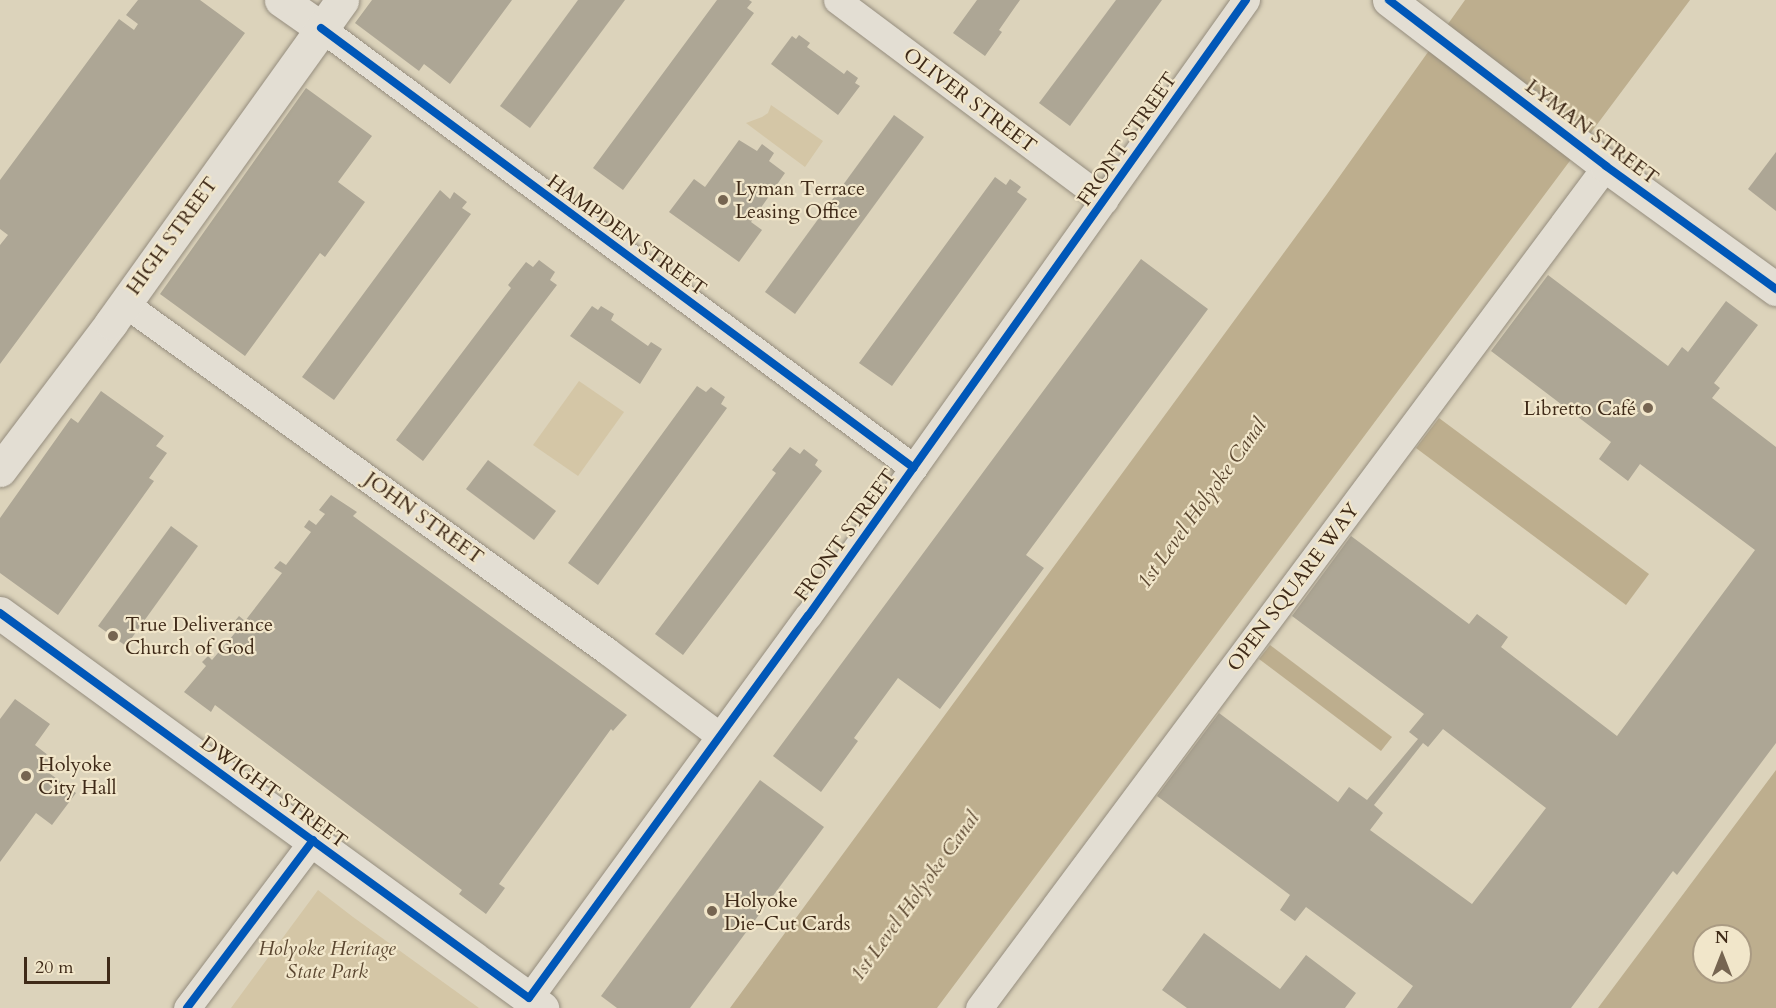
<!DOCTYPE html>
<html>
<head>
<meta charset="utf-8">
<style>
	body { margin:0 }
	#map { position:relative; width:1776px; height:1008px; overflow:hidden; background:#dcd3bb; font-family:Cardo,serif }
	div>[style] { position:absolute }
	[style*='--x'] { left:calc(var(--x)*1px); top:calc(var(--y)*1px); width:calc(var(--w)*1px); rotate:calc(var(--a)*1deg) }
	.green>* { inset:0; background:#d4c6a6 }
	.water>* { inset:0; background:#bdae8e }
	.building>* { inset:0; background:#ada695 }
	.roads { filter:drop-shadow(0 0 2px #958d7e) drop-shadow(0 0 2px #958d7e) }
	.street>* { height:27px; margin:-13.5px; padding:0 13.5px; transform-origin:13.5px; border-radius:13.5px; background:#e3ded3 }
	.secondary>* { height:33px; margin:-16.5px; padding:0 16.5px; transform-origin:16.5px; border-radius:16.5px; background:#e3ded3 }
	.cycleway>* { height:8px; margin:-4px; padding:0 4px; transform-origin:4px; border-radius:4px; background:#0057b8 }
	.dots>* { width:16px; height:16px; translate:-50% -50%; box-sizing:border-box; border:3px solid #f1e6ca; border-radius:50% }
	span { translate:-50% -50%; white-space:nowrap; text-align:center; line-height:1.15; -webkit-text-stroke:4.5px #f1e6ca; paint-order:stroke }
	.street-label { font-size:20px; color:#3f2a18 }
	.poi-label { font-size:20px; color:#3f2a18 }
	.left { translate:0 -50%; text-align:left }
	.right { translate:-100% -50%; text-align:right }
	.park-label { font-size:20px; color:#5b4731; font-style:italic }
	.water-label { font-size:21px; color:#5b4730; font-style:italic }
	.north { position:absolute; left:1692px; top:924px; width:60px; height:60px; box-sizing:border-box; background:#f1e6ca; border:2px solid #aa9b83; border-radius:50%; rotate:0deg; font-size:16px; font-weight:700; line-height:24px; text-align:center; color:#3f2a18 }
	.north::after { content:''; display:block; margin:auto; width:21px; height:27px; background:#766551; clip-path:polygon(50% 0,100% 100%,50% 72%,0 100%) }
	.scale { position:absolute; left:24px; top:957px; width:86px; height:27px; box-sizing:border-box; border:3px solid #3f2a18; border-top:0; padding-left:8px; font-size:18px; line-height:21px; white-space:nowrap; color:#3f2a18; -webkit-text-stroke:4px #f1e6ca; paint-order:stroke }
</style>
</head>
<body>
<div id="map">
	<div class="green">
		<i style="clip-path:polygon(771px 105px,823px 141px,805px 167px,746px 123px,762px 117px,768px 113px)"></i>
		<i style="clip-path:polygon(579px 381px,624px 412px,578px 476px,533px 445px)"></i>
		<i style="clip-path:polygon(318px 890px,353px 917px,479px 1008px,231px 1008px)"></i>
	</div>
	<div class="water">
		<i style="clip-path:polygon(1465px 0,1690px 0,937px 1008px,730px 1008px,1327px 194px)"></i>
		<i style="clip-path:polygon(1439px 418px,1649px 574px,1626px 605px,1416px 448px)"></i>
		<i style="clip-path:polygon(1270px 645px,1392px 737px,1381px 751px,1259px 659px)"></i>
		<i style="clip-path:polygon(evenodd,1776px 770px,1776px 1008px,1598px 1008px,1776px 770px,1704px 936px,1740px 936px,1740px 972px,1704px 972px,1704px 936px)"></i>
	</div>
	<div class="building">
		<i style="clip-path:polygon(138px 0,200px 0,245px 33px,0 364px,0 245px,8px 235px,0 229px,0 180px,119px 19px,134px 30px,138px 24px,126px 15px)"></i>
		<i style="clip-path:polygon(372px 0,512px 0,450px 84px,424px 64px,419px 71px,355px 23px)"></i>
		<i style="clip-path:polygon(578px 0,625px 0,530px 128px,500px 106px)"></i>
		<i style="clip-path:polygon(717px 0,749px 0,752px 2px,747px 8px,754px 13px,623px 190px,593px 168px)"></i>
		<i style="clip-path:polygon(977px 0,1020px 0,999px 30px,1002px 32px,985px 56px,953px 33px)"></i>
		<i style="clip-path:polygon(1116px 0,1162px 0,1070px 126px,1039px 103px)"></i>
		<i style="clip-path:polygon(799px 35px,810px 43px,807px 47px,844px 74px,847px 70px,858px 78px,855px 83px,860px 86px,838px 115px,771px 64px,792px 36px,796px 39px)"></i>
		<i style="clip-path:polygon(306px 88px,372px 136px,338px 182px,365px 202px,325px 257px,320px 253px,245px 356px,160px 294px)"></i>
		<i style="clip-path:polygon(894px 115px,924px 137px,795px 314px,765px 292px)"></i>
		<i style="clip-path:polygon(739px 140px,757px 151px,762px 144px,774px 153px,769px 161px,785px 173px,751px 222px,762px 230px,739px 262px,669px 212px,694px 179px,705px 187px)"></i>
		<i style="clip-path:polygon(1776px 152px,1776px 211px,1748px 189px)"></i>
		<i style="clip-path:polygon(995px 177px,1006px 185px,1010px 179px,1021px 187px,1017px 192px,1027px 199px,892px 386px,859px 363px)"></i>
		<i style="clip-path:polygon(440px 190px,450px 199px,454px 192px,467px 202px,462px 208px,471px 214px,334px 400px,302px 377px)"></i>
		<i style="clip-path:polygon(1141px 259px,1208px 309px,1026px 555px,1044px 568px,940px 709px,898px 678px,854px 738px,858px 741px,821px 792px,773px 756px)"></i>
		<i style="clip-path:polygon(539px 260px,555px 272px,550px 280px,557px 285px,423px 461px,396px 440px,511px 288px,508px 285px,526px 262px,533px 267px)"></i>
		<i style="clip-path:polygon(evenodd,1548px 275px,1668px 366px,1682px 347px,1688px 352px,1726px 301px,1758px 325px,1714px 383px,1720px 388px,1712px 398px,1776px 447px,1776px 743px,1677px 875px,1673px 871px,1571px 1008px,1397px 1008px,1413px 986px,1306px 907px,1295px 921px,1280px 910px,1290px 895px,1157px 796px,1219px 713px,1338px 802px,1349px 787px,1367px 800px,1418px 739px,1409px 732px,1424px 714px,1292px 616px,1351px 536px,1469px 624px,1477px 614px,1508px 637px,1501px 647px,1617px 736px,1755px 550px,1640px 464px,1628px 481px,1599px 459px,1611px 442px,1491px 351px,1548px 275px,1443px 729px,1546px 808px,1472px 904px,1370px 830px,1383px 813px,1374px 805px,1423px 743px,1428px 747px,1443px 729px)"></i>
		<i style="clip-path:polygon(592px 306px,598px 310px,601px 306px,614px 314px,611px 320px,648px 346px,651px 342px,662px 349px,640px 384px,570px 336px)"></i>
		<i style="clip-path:polygon(697px 386px,706px 392px,711px 387px,725px 397px,721px 404px,727px 408px,598px 585px,568px 563px)"></i>
		<i style="clip-path:polygon(101px 391px,164px 436px,156px 446px,167px 453px,149px 478px,154px 481px,58px 615px,0 573px,0 518px,71px 418px,78px 423px)"></i>
		<i style="clip-path:polygon(790px 447px,800px 454px,804px 449px,818px 460px,815px 465px,822px 471px,683px 655px,655px 634px,776px 473px,772px 470px)"></i>
		<i style="clip-path:polygon(488px 460px,556px 511px,534px 540px,466px 489px)"></i>
		<i style="clip-path:polygon(331px 495px,357px 512px,353px 516px,627px 715px,613px 731px,611px 729px,499px 884px,505px 888px,486px 914px,459px 894px,462px 890px,215px 705px,211px 712px,184px 692px,206px 666px,202px 662px,208px 656px,212px 660px,240px 627px,234px 622px,239px 616px,245px 621px,282px 573px,274px 568px,280px 561px,286px 565px,311px 532px,304px 527px,309px 520px,316px 525px,325px 514px,319px 510px)"></i>
		<i style="clip-path:polygon(171px 526px,198px 546px,126px 646px,98px 626px)"></i>
		<i style="clip-path:polygon(15px 699px,50px 724px,35px 745px,53px 759px,45px 770px,76px 793px,52px 825px,36px 813px,0 862px,0 719px)"></i>
		<i style="clip-path:polygon(760px 780px,824px 827px,690px 1008px,617px 1008px,601px 996px)"></i>
		<i style="clip-path:polygon(1204px 933px,1280px 989px,1306px 955px,1356px 993px,1345px 1008px,1187px 1008px,1162px 990px)"></i>
	</div>
	<div class="roads">
		<div class="street">
			<i style="--x:837;--y:0;--w:334;--a:36.8"></i>
			<i style="--x:321;--y:28;--w:738;--a:36.58"></i>
			<i style="--x:124;--y:303;--w:595;--a:35.77"></i>
			<i style="--x:607;--y:651;--w:141;--a:37"></i>
			<i style="--x:529;--y:998;--w:473;--a:-53.9"></i>
			<i style="--x:808;--y:616;--w:756;--a:-54.59"></i>
			<i style="--x:187;--y:1008;--w:210;--a:-53.1"></i>
			<i style="--x:979;--y:1008;--w:1050;--a:-53.33"></i>
		</div>
		<div class="secondary">
			<i style="--x:281;--y:0;--w:49;--a:35"></i>
			<i style="--x:1389;--y:0;--w:273;--a:37.4"></i>
			<i style="--x:1606;--y:166;--w:210;--a:35.9"></i>
			<i style="--x:0;--y:470;--w:184;--a:-52.9"></i>
			<i style="--x:111;--y:323;--w:397;--a:-54.4"></i>
			<i style="--x:0;--y:613;--w:671;--a:36.08"></i>
		</div>
	</div>
	<div class="cycleway">
		<i style="--x:1389;--y:0;--w:273;--a:37.4"></i>
		<i style="--x:1606;--y:166;--w:210;--a:35.9"></i>
		<i style="--x:321;--y:28;--w:738;--a:36.58"></i>
		<i style="--x:0;--y:613;--w:654;--a:36.05"></i>
		<i style="--x:529;--y:998;--w:473;--a:-53.9"></i>
		<i style="--x:808;--y:616;--w:756;--a:-54.59"></i>
		<i style="--x:187;--y:1008;--w:210;--a:-53.1"></i>
	</div>
	<div class="dots">
		<i style="left:723px;top:200px;background:#766551"></i>
		<i style="left:1648px;top:408px;background:#766551"></i>
		<i style="left:113px;top:636px;background:#766551"></i>
		<i style="left:26px;top:776px;background:#766551"></i>
		<i style="left:712px;top:911px;background:#766551"></i>
	</div>
	<div class="street-label">
		<span style="left:970px;top:100px;rotate:37deg">OLIVER STREET</span>
		<span style="left:1592px;top:132px;rotate:37deg">LYMAN STREET</span>
		<span style="left:1127px;top:139px;rotate:-55deg">FRONT STREET</span>
		<span style="left:627px;top:235px;rotate:36deg">HAMPDEN STREET</span>
		<span style="left:172px;top:236px;rotate:-54deg">HIGH STREET</span>
		<span style="left:424px;top:518px;rotate:36deg">JOHN STREET</span>
		<span style="left:845px;top:535px;rotate:-54deg">FRONT STREET</span>
		<span style="left:1293px;top:587px;rotate:-53deg">OPEN SQUARE WAY</span>
		<span style="left:274px;top:792px;rotate:36deg">DWIGHT STREET</span>
	</div>
	<div class="poi-label">
		<span class="left" style="left:735px;top:200px">Lyman Terrace<br>Leasing Office</span>
		<span class="right" style="left:1636px;top:408px">Libretto Café</span>
		<span class="left" style="left:125px;top:636px">True Deliverance<br>Church of God</span>
		<span class="left" style="left:38px;top:776px">Holyoke<br>City Hall</span>
		<span class="left" style="left:724px;top:912px">Holyoke<br>Die-Cut Cards</span>
	</div>
	<div class="park-label">
		<span style="left:327px;top:960px">Holyoke Heritage<br>State Park</span>
	</div>
	<div class="water-label">
		<span style="left:1202px;top:504px;rotate:-54deg">1st Level Holyoke Canal</span>
		<span style="left:915px;top:897px;rotate:-54deg">1st Level Holyoke Canal</span>
	</div>
	<div class="north">N</div>
	<div class="scale">20 m</div>
</div>
</body>
</html>
